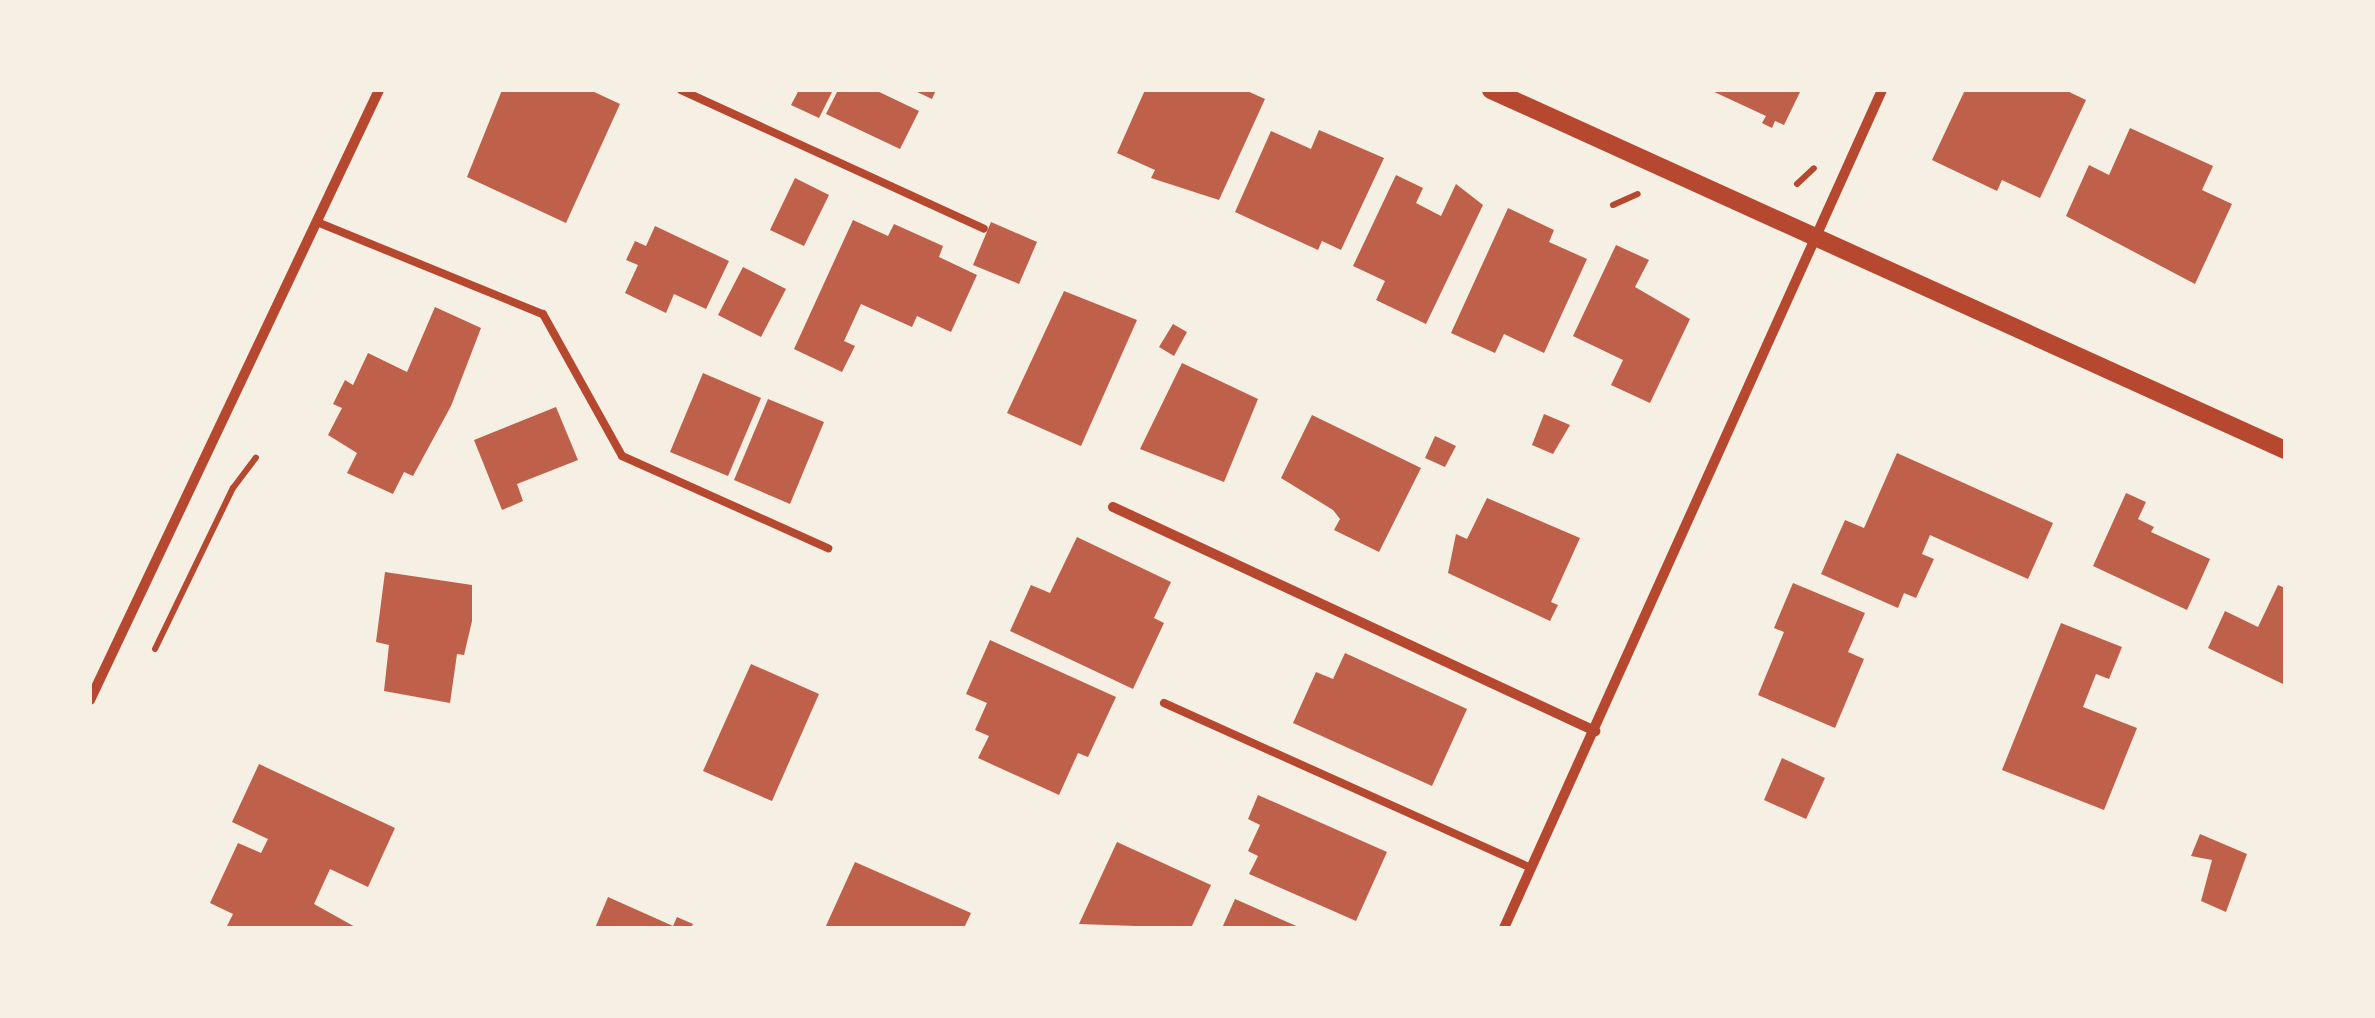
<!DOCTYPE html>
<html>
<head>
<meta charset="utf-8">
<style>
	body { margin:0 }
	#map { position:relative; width:2375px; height:1018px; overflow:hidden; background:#f6efe4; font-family:"Exo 2",sans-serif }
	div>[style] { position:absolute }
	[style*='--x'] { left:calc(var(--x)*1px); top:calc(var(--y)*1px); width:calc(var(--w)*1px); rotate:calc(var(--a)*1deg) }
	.building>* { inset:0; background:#bf614a }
	.path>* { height:6px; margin:-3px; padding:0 3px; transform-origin:3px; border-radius:3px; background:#b5482f }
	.service>* { height:8px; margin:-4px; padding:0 4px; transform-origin:4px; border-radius:4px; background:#b5482f }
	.minor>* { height:10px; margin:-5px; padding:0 5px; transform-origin:5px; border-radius:5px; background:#b5482f }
	.tertiary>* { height:18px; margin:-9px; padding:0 9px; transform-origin:9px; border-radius:9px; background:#b5482f }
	span { translate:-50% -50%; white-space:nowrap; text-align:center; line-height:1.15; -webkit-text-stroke:10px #f6efe4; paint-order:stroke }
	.frame { position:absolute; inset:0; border:92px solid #f6efe4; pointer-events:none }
</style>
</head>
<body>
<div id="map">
	<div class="building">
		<i style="clip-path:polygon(502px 90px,590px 90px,620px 104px,566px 223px,467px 177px)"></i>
		<i style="clip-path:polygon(799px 90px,833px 90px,819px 118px,791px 105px)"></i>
		<i style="clip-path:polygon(838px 90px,875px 90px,919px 111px,900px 149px,826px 114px)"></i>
		<i style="clip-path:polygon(913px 90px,936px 90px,932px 99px)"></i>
		<i style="clip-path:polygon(1145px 90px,1245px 90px,1265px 99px,1219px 200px,1151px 178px,1155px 170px,1117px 153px)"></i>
		<i style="clip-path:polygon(1710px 90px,1801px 90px,1784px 125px,1775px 121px,1772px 128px,1762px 123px,1766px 116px)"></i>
		<i style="clip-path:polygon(1965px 90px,2065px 90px,2086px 100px,2040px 198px,2002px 180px,1997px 191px,1932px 160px)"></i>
		<i style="clip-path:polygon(2130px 128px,2213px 166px,2202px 190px,2232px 204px,2195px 284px,2066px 216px,2089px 165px,2109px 175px)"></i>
		<i style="clip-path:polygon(1319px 130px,1384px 158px,1341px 250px,1322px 241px,1318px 250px,1235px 212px,1271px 131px,1311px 149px)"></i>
		<i style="clip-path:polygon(1396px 175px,1423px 188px,1416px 203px,1441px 216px,1456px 184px,1483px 205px,1426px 324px,1376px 300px,1385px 281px,1353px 266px)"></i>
		<i style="clip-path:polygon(795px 178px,829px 195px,804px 246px,770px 230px)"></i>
		<i style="clip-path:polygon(1508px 208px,1554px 230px,1549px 242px,1587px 259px,1544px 353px,1504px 334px,1495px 353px,1451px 333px)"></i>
		<i style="clip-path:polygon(853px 220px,888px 236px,894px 224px,943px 246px,939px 257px,977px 275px,951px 332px,917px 316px,912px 327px,861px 304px,844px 341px,855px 346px,842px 372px,794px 349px)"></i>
		<i style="clip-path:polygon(991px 222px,1037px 242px,1019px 284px,973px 265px)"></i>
		<i style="clip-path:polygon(655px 226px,729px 261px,706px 309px,674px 294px,666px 313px,625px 293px,638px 265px,626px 260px,635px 241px,646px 246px)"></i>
		<i style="clip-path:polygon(1616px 245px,1649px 260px,1635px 287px,1690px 319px,1650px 403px,1611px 385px,1623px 360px,1573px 336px)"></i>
		<i style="clip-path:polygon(743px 267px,786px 289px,761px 337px,718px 315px)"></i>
		<i style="clip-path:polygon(1064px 291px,1137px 320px,1081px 446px,1007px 413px)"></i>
		<i style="clip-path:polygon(435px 307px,481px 328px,451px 406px,413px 476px,404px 472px,393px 494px,347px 473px,357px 453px,328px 435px,342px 408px,333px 404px,345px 380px,353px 385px,368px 353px,407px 372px)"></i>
		<i style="clip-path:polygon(1173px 324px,1187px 332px,1174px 356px,1159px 347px)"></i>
		<i style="clip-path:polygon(1182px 363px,1258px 399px,1224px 482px,1140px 449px)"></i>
		<i style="clip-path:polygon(703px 373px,761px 398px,728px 476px,670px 452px)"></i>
		<i style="clip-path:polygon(768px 399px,824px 422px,790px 504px,734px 480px)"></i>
		<i style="clip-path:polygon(556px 407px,578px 460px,517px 484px,523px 501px,502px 510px,474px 440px)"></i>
		<i style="clip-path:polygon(1544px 414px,1570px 425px,1553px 454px,1532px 445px)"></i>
		<i style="clip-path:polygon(1312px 415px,1421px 468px,1379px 552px,1334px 530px,1340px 519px,1333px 510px,1281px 478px)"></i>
		<i style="clip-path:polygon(1435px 436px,1456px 446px,1445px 467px,1425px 458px)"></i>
		<i style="clip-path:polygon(1897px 453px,2053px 523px,2028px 579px,1930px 535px,1922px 554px,1934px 559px,1916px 598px,1904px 593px,1898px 608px,1821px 574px,1845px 520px,1864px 528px)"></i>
		<i style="clip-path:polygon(2126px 493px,2146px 502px,2138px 519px,2154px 527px,2151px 532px,2210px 559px,2187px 610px,2093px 566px)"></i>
		<i style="clip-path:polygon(1487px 498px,1580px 538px,1551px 602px,1558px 605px,1550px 621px,1448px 573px,1456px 534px,1467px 539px)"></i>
		<i style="clip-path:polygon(1077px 537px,1171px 582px,1154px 618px,1164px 623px,1133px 689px,1010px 631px,1031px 585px,1050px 593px)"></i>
		<i style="clip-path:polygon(385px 572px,472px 585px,472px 621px,464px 655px,457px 654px,450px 703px,384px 691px,389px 645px,376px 642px)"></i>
		<i style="clip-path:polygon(1793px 583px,1865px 613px,1848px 652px,1864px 659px,1835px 728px,1758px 695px,1784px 632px,1774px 628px)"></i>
		<i style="clip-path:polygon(2278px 585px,2285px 588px,2283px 684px,2208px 648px,2225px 611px,2258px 627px)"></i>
		<i style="clip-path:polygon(2061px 623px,2122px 647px,2109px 679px,2096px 674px,2083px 707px,2137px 728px,2104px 810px,2002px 770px)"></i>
		<i style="clip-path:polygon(990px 640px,1116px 697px,1088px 757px,1078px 753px,1059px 795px,978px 758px,989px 736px,975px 730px,987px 703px,966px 694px)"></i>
		<i style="clip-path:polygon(1345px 653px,1467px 709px,1432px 786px,1293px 723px,1316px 672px,1333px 679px)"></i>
		<i style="clip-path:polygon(751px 664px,819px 694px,772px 801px,703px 771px)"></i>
		<i style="clip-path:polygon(1782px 758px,1825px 778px,1806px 819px,1764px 800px)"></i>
		<i style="clip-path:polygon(259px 764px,395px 828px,368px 887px,330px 869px,314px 904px,357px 928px,226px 928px,233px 914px,210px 903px,238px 843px,261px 853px,268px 839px,232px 822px)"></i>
		<i style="clip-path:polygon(1258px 795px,1387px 852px,1356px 921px,1249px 874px,1258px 856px,1248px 851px,1260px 825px,1248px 819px)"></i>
		<i style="clip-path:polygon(2200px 834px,2247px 854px,2226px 912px,2201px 901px,2212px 860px,2191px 856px)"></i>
		<i style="clip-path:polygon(1117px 842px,1211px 885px,1191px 928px,1079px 924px)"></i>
		<i style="clip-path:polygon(855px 862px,971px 913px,964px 928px,825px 928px)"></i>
		<i style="clip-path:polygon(608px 897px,673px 926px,677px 917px,693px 924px,691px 928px,595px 928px)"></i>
		<i style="clip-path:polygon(1235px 899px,1301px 928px,1222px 928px)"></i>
	</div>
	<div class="path">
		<i style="--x:1797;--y:184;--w:23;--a:-43"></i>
		<i style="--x:1613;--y:205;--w:27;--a:-24"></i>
		<i style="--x:155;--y:649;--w:179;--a:-64.2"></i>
		<i style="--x:233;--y:488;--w:38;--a:-53"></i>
	</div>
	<div class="service">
		<i style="--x:681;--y:90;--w:333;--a:24.6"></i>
		<i style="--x:317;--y:222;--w:244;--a:22.2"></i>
		<i style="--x:543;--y:314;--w:162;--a:60.9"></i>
		<i style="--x:622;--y:456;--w:226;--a:24.1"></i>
		<i style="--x:1164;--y:703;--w:402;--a:24.2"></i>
	</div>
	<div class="minor">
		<i style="--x:1113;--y:507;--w:532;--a:24.93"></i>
		<i style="--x:90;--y:700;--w:675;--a:-64.65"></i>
		<i style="--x:1504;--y:928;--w:919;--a:-65.72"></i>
	</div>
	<div class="tertiary">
		<i style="--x:1491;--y:90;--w:872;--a:24.39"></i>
	</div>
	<div class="frame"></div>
</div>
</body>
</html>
